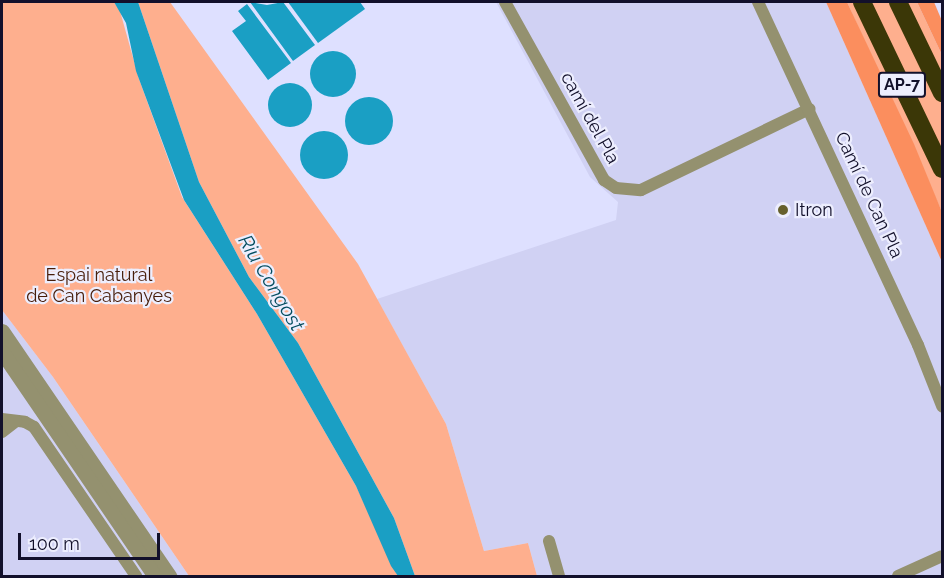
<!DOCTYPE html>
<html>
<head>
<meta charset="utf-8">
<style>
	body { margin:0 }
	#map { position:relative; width:944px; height:578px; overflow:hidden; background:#dee0ff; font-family:Raleway,sans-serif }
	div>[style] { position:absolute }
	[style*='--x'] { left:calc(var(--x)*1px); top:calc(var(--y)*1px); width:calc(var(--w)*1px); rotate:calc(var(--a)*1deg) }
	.built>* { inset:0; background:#d0d1f3 }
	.green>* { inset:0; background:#feaf8e }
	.forest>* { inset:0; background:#fb8e5e }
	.water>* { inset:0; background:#1a9fc4 }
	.round { border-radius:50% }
	.minor>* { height:12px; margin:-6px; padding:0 6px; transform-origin:6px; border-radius:6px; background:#94916f }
	.tertiary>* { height:15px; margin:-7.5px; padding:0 7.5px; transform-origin:7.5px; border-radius:7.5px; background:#94916f }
	.motorway>* { height:18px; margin:-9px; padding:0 9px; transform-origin:9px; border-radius:9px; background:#3b3707 }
	.dots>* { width:16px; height:16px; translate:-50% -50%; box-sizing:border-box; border:3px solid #edeefe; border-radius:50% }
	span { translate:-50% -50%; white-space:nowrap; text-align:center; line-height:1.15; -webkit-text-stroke:4.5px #edeefe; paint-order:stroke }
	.shield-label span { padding:2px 4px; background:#edeefe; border:2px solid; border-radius:4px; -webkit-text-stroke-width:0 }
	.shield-label { font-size:16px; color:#12102b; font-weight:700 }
	.street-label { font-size:18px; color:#12102b }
	.poi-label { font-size:18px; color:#12102b }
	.left { translate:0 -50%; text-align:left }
	.park-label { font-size:18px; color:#471d0a }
	.water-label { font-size:20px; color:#054d60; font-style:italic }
	.frame { position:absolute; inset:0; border:3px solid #12102b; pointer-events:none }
	.scale { position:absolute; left:18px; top:533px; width:142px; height:27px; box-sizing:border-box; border:3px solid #12102b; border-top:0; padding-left:8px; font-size:18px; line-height:21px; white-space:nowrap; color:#12102b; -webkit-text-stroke:4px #edeefe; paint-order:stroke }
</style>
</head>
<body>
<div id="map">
	<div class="built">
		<i style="clip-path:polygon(496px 2px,826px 2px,942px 262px,942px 576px,537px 576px,528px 543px,484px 551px,446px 424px,377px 299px,616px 220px,618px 202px,590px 177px)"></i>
		<i style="clip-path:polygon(2px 310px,53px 377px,189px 576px,2px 576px)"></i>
	</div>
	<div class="green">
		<i style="clip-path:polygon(2px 2px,114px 2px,120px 11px,139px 79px,182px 197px,257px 314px,356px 486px,398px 576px,189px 576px,53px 377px,2px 310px)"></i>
		<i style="clip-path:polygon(138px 2px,170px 2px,358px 264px,446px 424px,484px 551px,528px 543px,537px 576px,415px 576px,394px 518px,298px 343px,249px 277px,199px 182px)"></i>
		<i style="clip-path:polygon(847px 2px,917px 2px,942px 55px,942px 212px)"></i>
	</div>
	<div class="forest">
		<i style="clip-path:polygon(826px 2px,847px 2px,914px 144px,942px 212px,942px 262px)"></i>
		<i style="clip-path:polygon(917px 2px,934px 2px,942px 21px,942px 55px)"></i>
	</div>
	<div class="water">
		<i style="clip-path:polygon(114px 2px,138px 2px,199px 182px,249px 277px,298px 343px,394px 518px,415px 576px,398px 576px,391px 566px,356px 486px,257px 314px,184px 200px,136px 71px,126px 23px)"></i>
		<i style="clip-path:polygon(250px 2px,267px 5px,283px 2px,315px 45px,293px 61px)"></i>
		<i style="clip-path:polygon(288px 2px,360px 2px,365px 9px,318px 43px)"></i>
		<i style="clip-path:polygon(247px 4px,291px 63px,268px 80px,232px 31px,246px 21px,238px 11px)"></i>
		<i class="round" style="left:310px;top:51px;width:46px;height:46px"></i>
		<i class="round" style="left:268px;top:83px;width:44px;height:44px"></i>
		<i class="round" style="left:345px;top:97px;width:48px;height:48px"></i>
		<i class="round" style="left:300px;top:131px;width:48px;height:48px"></i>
	</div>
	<div class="minor">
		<i style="--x:505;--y:2;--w:204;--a:60.9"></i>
		<i style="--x:604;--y:180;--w:14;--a:34"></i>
		<i style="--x:616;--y:188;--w:25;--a:5"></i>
		<i style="--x:641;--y:190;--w:187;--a:-25.7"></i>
		<i style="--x:758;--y:2;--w:378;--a:65"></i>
		<i style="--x:918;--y:345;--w:66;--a:68.5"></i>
		<i style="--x:2;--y:419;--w:23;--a:7"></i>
		<i style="--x:25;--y:422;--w:10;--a:29"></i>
		<i style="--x:34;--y:427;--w:181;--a:55.6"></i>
		<i style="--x:2;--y:432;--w:18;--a:-38"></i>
		<i style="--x:549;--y:541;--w:36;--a:74"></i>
		<i style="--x:898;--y:576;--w:48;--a:-24.4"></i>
	</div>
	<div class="tertiary">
		<i style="--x:2;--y:331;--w:297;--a:55.7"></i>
		<i style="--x:2;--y:352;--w:271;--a:55.7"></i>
	</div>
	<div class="motorway">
		<i style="--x:862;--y:2;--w:185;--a:64.4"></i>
		<i style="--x:898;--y:2;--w:101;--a:64.2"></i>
	</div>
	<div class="dots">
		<i style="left:783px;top:210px;background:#66602d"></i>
	</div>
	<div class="shield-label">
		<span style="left:902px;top:85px">AP-7</span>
	</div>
	<div class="street-label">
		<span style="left:590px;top:118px;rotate:61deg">camí del Pla</span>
		<span style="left:869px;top:195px;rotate:65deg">Camí de Can Pla</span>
	</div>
	<div class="poi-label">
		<span class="left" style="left:795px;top:210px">Itron</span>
	</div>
	<div class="park-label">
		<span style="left:99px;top:286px">Espai natural<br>de Can Cabanyes</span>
	</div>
	<div class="water-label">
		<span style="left:271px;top:283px;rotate:59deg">Riu Congost</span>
	</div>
	<div class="frame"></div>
	<div class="scale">100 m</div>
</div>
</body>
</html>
